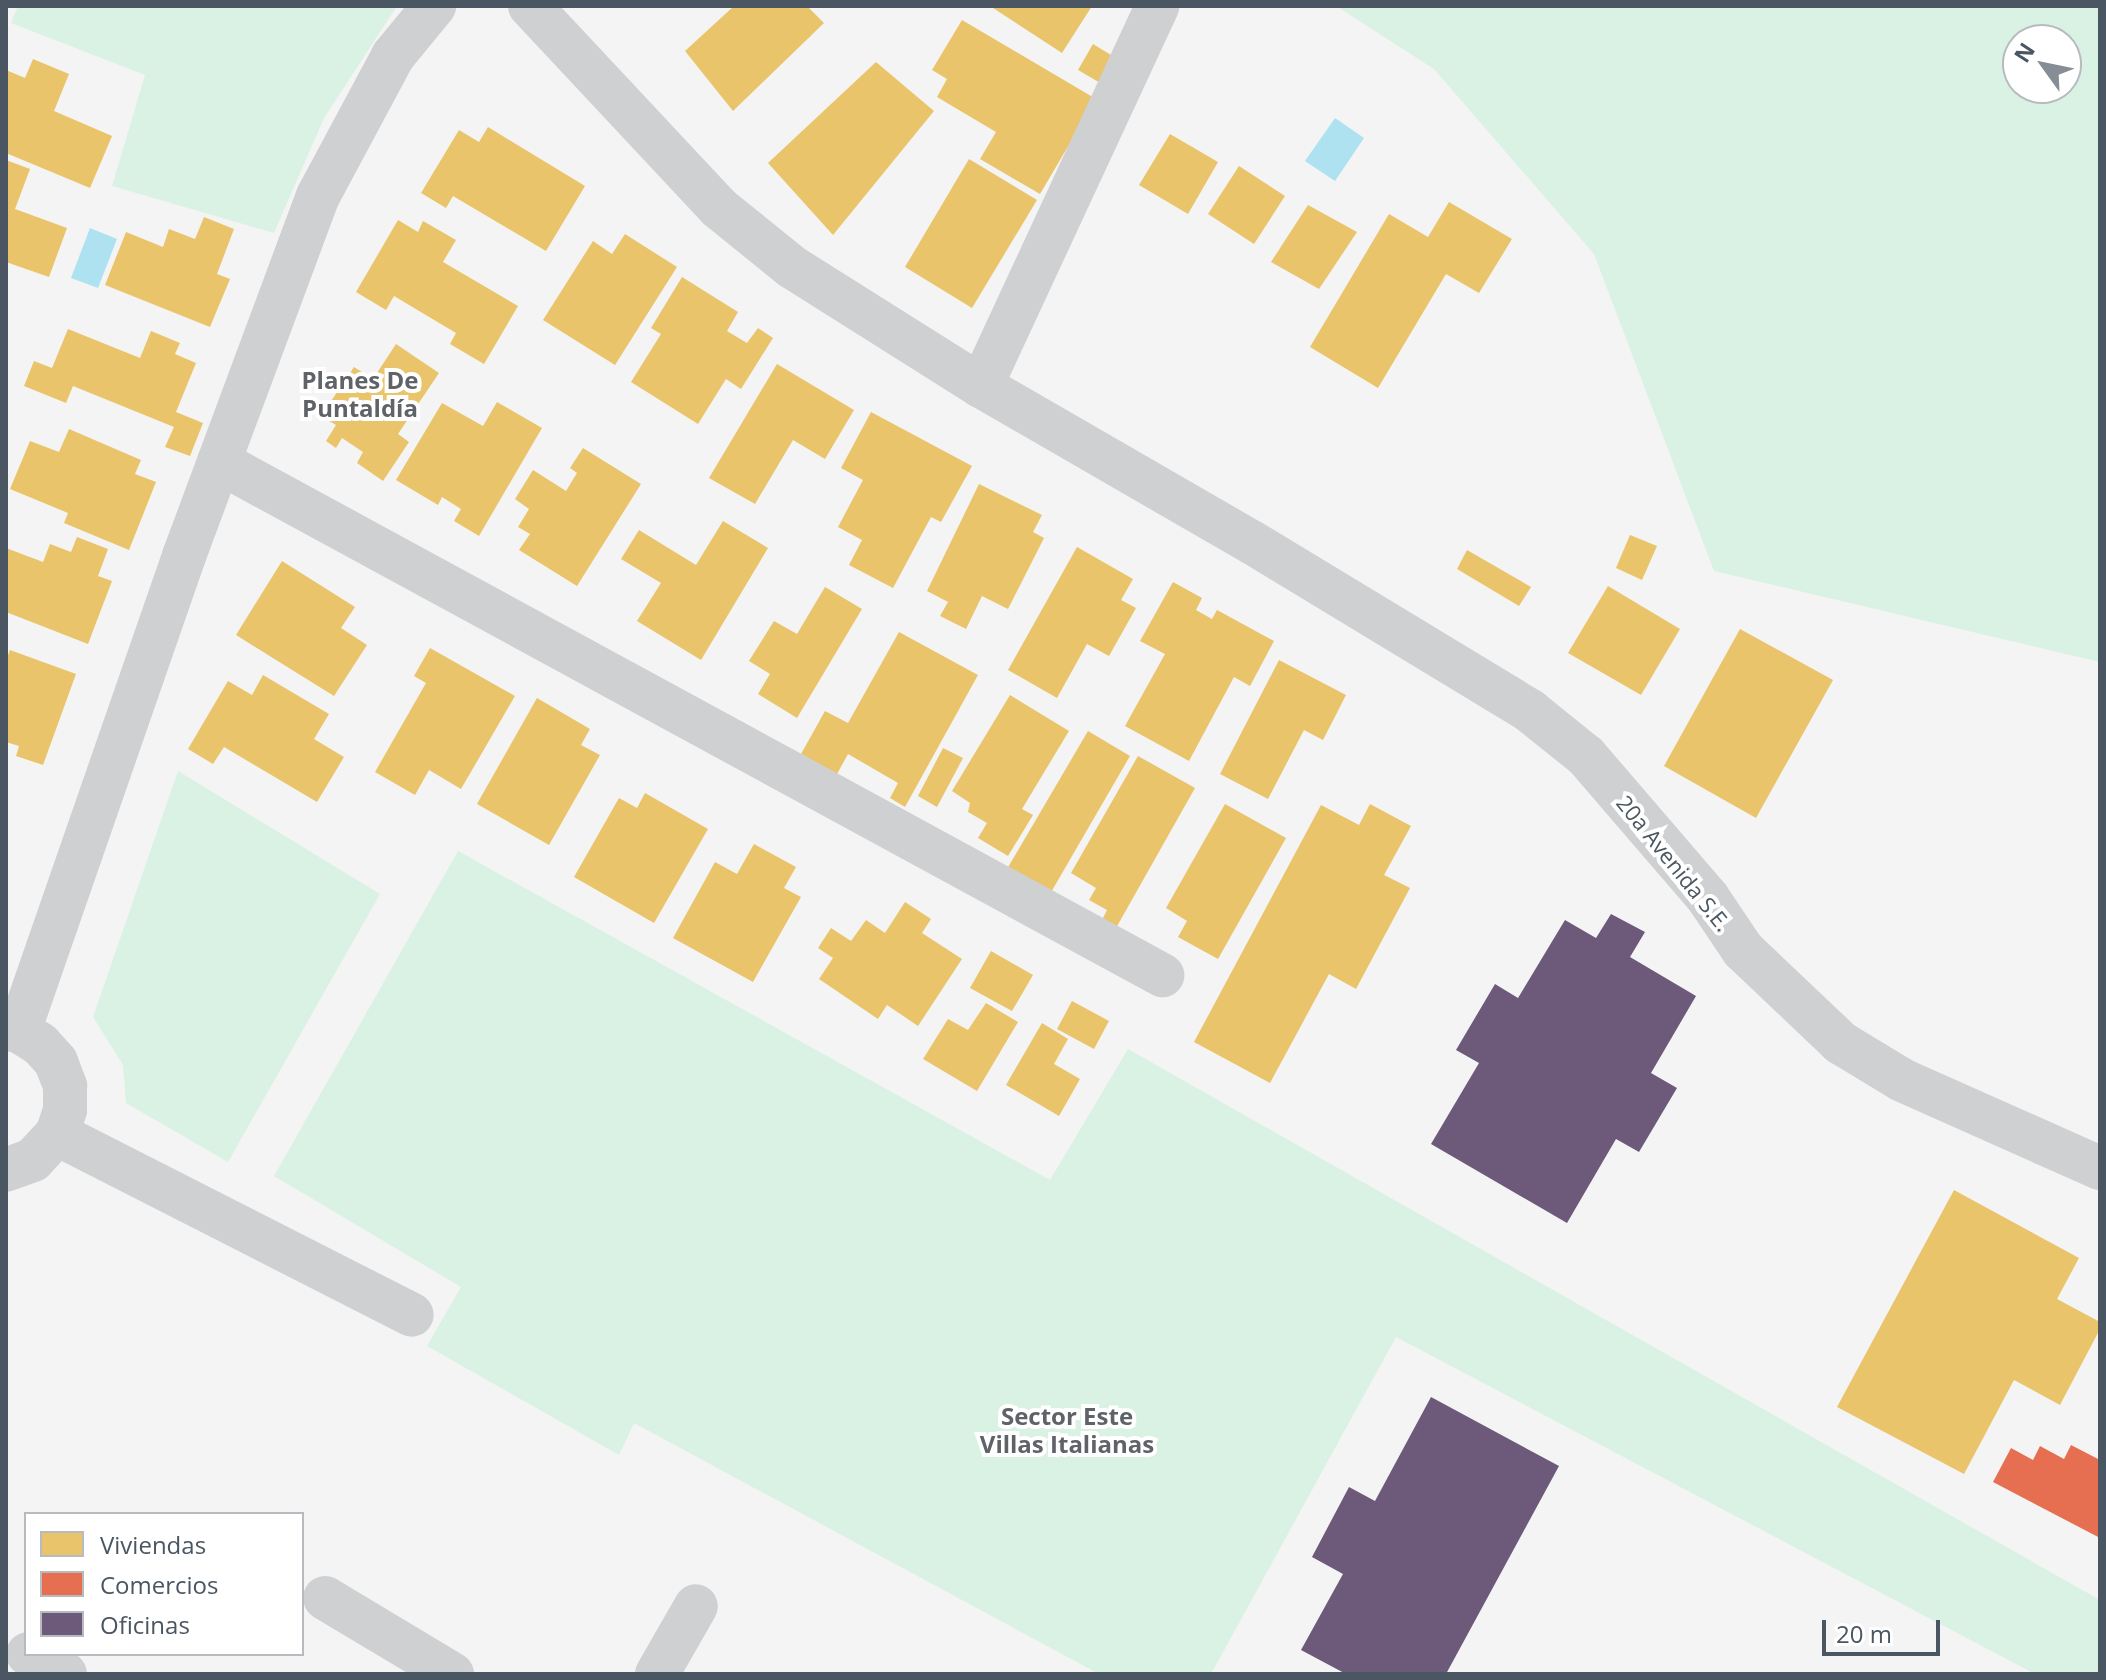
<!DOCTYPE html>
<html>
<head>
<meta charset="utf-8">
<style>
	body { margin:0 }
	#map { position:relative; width:2106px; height:1680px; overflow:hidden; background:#f4f4f4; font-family:"Open Sans",sans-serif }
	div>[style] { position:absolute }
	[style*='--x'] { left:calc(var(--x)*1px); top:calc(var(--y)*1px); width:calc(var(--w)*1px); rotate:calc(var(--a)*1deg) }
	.green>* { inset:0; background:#d9f2e3 }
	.water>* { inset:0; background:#aee2f0 }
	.homes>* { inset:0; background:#e9c46a }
	.shops>* { inset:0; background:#e76f51 }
	.offices>* { inset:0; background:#6d597a }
	.minor>* { height:44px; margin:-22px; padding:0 22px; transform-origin:22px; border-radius:22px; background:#ced0d2 }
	span { translate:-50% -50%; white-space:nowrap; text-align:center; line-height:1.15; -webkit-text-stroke:8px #fff; paint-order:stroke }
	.street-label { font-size:22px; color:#4a5661 }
	.neighbourhood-label { font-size:24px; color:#5f6368; font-weight:700 }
	.frame { position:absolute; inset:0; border:8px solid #4a5661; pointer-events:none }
	.legend { position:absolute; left:24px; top:1512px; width:280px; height:144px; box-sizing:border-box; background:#fff; border:2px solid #b7bbc0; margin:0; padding:10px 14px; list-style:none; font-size:24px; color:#4a5661 }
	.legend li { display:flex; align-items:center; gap:16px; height:40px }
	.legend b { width:40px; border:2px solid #b7bbc0 }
	.north { position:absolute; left:2002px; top:24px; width:80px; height:80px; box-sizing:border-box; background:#fff; border:2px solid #b7bbc0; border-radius:50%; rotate:303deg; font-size:22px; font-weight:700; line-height:32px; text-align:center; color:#4a5661 }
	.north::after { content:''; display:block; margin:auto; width:28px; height:36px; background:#868d94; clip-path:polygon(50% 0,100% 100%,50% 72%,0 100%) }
	.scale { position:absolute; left:1822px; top:1620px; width:118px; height:36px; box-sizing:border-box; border:4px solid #4a5661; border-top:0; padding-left:10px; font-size:24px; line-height:28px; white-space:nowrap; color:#4a5661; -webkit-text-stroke:6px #fff; paint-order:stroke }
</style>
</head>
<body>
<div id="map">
	<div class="green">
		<i style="clip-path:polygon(18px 6px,397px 6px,324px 118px,274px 233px,112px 186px,145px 75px,11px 23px)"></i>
		<i style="clip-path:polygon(evenodd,1336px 6px,2100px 6px,2100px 662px,1714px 571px,1594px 254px,1434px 69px,1336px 6px,2018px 40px,2066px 40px,2066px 88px,2018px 88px,2018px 40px)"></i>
		<i style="clip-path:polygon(178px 771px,380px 894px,228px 1162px,126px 1103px,123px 1065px,93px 1017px)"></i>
		<i style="clip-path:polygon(458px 851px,1050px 1180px,1128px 1049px,2100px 1600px,2100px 1674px,2035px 1674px,1396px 1337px,1211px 1674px,1099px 1674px,634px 1423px,619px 1455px,427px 1346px,461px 1287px,274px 1176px)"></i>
	</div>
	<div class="water">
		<i style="clip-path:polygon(1335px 118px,1364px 138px,1335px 181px,1305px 161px)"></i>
		<i style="clip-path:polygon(90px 228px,117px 239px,98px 288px,71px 278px)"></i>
	</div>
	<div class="homes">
		<i style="clip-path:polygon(734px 6px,807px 6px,824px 23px,733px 111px,685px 51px)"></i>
		<i style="clip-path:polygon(990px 6px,1092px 6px,1062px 53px)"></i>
		<i style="clip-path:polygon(962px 20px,1096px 99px,1040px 194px,980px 159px,996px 132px,937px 97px,947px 79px,932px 70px)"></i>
		<i style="clip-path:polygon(1093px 44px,1116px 58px,1102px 84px,1078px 70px)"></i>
		<i style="clip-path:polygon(33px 59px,69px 74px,54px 111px,112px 136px,90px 188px,6px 153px,6px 70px,25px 78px)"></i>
		<i style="clip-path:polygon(876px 62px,934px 111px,833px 235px,768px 163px)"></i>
		<i style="clip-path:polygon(488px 127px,585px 186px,546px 251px,453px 196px,446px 208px,421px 193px,459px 130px,479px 142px)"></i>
		<i style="clip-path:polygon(1170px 134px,1218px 162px,1188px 214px,1139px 185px)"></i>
		<i style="clip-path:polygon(969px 159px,1037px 200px,972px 308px,905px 267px)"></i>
		<i style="clip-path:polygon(6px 160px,30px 169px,15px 209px,67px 228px,49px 277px,6px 262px)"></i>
		<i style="clip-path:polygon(1239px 166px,1285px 196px,1254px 244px,1208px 214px)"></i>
		<i style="clip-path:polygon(1449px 202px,1512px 239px,1479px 293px,1446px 274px,1378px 388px,1310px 347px,1389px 214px,1428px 237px)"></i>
		<i style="clip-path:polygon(1308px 205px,1357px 232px,1319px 289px,1271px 262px)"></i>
		<i style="clip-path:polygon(204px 217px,234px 229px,217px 274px,230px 279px,210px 327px,105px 285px,126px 232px,163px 247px,169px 229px,195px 239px)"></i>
		<i style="clip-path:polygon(398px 220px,418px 232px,423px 221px,456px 240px,443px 262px,518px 306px,484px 364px,450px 344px,456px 333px,394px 296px,386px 310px,356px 292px)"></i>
		<i style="clip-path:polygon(625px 234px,677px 267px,615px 365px,543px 320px,593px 241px,612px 254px)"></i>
		<i style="clip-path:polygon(682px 277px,738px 312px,727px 331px,747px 343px,758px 328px,773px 338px,741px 389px,726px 379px,698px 424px,631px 382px,661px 334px,651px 328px)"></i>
		<i style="clip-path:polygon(68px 329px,140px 358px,151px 331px,180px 343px,175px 354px,196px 363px,176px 412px,203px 423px,190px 456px,165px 447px,174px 427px,73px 386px,66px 403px,24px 386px,34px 361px,52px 368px)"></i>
		<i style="clip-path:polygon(396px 344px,439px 373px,398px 434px,409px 442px,383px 481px,357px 463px,363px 452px,342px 438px,336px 448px,326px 441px,336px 425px,321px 416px,354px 367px,373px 379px)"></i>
		<i style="clip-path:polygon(777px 364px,854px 410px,825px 459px,793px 440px,755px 504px,709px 478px)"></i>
		<i style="clip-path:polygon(497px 402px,542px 428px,479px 536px,454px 521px,461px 509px,442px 497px,438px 505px,396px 480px,442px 403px,483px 426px)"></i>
		<i style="clip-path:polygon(871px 412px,972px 466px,941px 522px,931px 517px,893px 588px,849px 565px,862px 540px,838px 527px,863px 480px,841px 468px)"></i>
		<i style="clip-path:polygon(69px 429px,141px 460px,135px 474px,156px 482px,129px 550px,64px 523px,68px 513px,10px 489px,30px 441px,59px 452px)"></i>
		<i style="clip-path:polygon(583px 448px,641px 484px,577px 586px,519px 550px,530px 534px,518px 527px,529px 509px,515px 499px,533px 470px,566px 491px,577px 473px,570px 468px)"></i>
		<i style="clip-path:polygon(979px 484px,1042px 515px,1033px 532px,1044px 538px,1008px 609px,982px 596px,966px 629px,940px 616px,948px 602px,927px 591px)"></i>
		<i style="clip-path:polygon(723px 521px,768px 548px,701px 660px,637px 621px,661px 583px,621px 559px,639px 530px,696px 565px)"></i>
		<i style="clip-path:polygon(1630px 535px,1657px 546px,1642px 580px,1616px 568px)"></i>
		<i style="clip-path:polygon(77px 537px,108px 549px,98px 576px,112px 581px,88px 644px,6px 612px,6px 548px,43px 562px,50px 544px,71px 552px)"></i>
		<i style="clip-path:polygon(1077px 547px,1133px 579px,1121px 600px,1136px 608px,1109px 656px,1087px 644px,1057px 698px,1008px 670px)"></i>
		<i style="clip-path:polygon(1467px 550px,1531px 587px,1519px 606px,1457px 569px)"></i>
		<i style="clip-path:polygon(282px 561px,355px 607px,341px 628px,367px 645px,334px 696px,236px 635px)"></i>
		<i style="clip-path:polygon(1173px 582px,1202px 598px,1196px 610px,1212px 619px,1217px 610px,1274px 641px,1250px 686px,1234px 677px,1189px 761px,1125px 726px,1165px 654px,1140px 641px)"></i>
		<i style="clip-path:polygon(1608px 586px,1680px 629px,1641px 695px,1568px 653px)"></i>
		<i style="clip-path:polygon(825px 587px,862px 609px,797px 718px,758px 694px,770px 674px,749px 661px,774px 621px,797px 634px)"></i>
		<i style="clip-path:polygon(1740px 629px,1833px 680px,1756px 818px,1664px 766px)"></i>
		<i style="clip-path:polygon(899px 632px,978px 675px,905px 807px,890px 798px,898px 783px,848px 754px,837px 774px,801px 754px,825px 711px,848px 723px)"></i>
		<i style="clip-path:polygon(430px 648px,515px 696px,461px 789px,429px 770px,415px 795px,375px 772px,426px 683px,414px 676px)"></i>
		<i style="clip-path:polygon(10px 650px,76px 674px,43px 765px,16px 756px,19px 746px,6px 742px,6px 661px)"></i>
		<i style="clip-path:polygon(1279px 660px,1346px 695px,1323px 740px,1304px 730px,1268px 799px,1220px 774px)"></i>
		<i style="clip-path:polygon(263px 675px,329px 714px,314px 739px,344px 757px,317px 802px,224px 747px,213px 764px,188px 749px,228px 681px,252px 695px)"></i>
		<i style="clip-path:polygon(1010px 695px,1069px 731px,1022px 809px,1033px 815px,1008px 856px,978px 838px,987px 823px,968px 812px,970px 803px,952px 791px)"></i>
		<i style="clip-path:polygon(537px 698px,590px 729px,581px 745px,600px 755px,549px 845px,477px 804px)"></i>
		<i style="clip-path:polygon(1088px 731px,1130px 756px,1050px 894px,1007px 869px)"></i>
		<i style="clip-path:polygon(943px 748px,963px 758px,937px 807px,918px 796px)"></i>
		<i style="clip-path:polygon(1138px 756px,1195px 788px,1116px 928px,1102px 920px,1107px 910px,1089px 900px,1096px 888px,1071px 873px)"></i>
		<i style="clip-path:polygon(645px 793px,708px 829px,654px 923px,574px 877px,619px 798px,637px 808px)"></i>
		<i style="clip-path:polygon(1225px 804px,1286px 838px,1218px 959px,1178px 937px,1187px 921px,1166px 908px)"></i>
		<i style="clip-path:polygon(1370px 804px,1411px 826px,1384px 875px,1410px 888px,1356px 989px,1329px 974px,1270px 1083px,1194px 1042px,1321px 805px,1359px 825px)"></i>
		<i style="clip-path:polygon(754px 844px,796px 867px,784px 888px,801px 897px,753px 982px,673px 938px,715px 862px,737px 874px)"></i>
		<i style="clip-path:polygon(905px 902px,931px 919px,922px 933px,962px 959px,918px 1026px,887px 1005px,878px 1019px,819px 979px,833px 958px,818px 948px,831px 928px,851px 941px,866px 920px,885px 933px)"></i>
		<i style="clip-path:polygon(991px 951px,1033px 975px,1012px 1011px,970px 988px)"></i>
		<i style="clip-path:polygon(1072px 1001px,1109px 1021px,1094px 1049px,1057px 1029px)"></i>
		<i style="clip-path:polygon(986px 1003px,1018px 1022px,977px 1091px,923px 1059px,948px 1019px,968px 1030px)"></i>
		<i style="clip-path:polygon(1042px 1023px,1068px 1039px,1054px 1064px,1080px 1079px,1059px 1116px,1006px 1085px)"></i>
		<i style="clip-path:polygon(1954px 1190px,2079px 1258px,2057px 1299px,2100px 1322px,2100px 1329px,2060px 1405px,2014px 1380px,1964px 1474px,1837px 1407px)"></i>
	</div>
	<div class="shops">
		<i style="clip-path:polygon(2071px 1445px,2100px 1460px,2100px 1538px,1993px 1482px,2011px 1448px,2033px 1460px,2040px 1446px,2064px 1459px)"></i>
	</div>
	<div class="offices">
		<i style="clip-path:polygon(1611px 914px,1645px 932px,1630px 957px,1696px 996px,1651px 1073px,1677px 1088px,1639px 1152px,1616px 1139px,1567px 1223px,1431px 1144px,1479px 1063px,1456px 1050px,1495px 984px,1518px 998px,1565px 920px,1596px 938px)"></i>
		<i style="clip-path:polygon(1431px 1397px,1559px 1466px,1446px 1674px,1346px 1674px,1301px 1650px,1343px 1574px,1312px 1557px,1349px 1487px,1375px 1501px)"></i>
	</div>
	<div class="minor">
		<i style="--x:530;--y:6;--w:277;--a:46.9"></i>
		<i style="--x:719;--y:208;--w:94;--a:38.9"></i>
		<i style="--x:792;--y:267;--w:223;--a:32.2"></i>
		<i style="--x:981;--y:386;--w:314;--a:30"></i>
		<i style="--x:1253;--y:543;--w:324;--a:31.2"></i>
		<i style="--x:1530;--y:711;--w:72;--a:38.8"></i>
		<i style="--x:1586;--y:756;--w:187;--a:49.3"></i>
		<i style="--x:1708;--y:898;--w:63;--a:56.1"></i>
		<i style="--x:1743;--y:950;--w:135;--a:43.5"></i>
		<i style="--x:1841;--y:1043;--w:71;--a:31.2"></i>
		<i style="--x:1902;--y:1080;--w:217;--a:24"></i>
		<i style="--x:981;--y:386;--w:419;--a:-65.1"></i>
		<i style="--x:219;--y:462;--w:1074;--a:28.55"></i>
		<i style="--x:6;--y:1029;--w:13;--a:9"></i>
		<i style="--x:19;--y:1031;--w:25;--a:32"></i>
		<i style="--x:40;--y:1044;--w:24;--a:48"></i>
		<i style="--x:56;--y:1062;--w:26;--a:69"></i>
		<i style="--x:65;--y:1086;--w:24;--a:90"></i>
		<i style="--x:65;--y:1110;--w:25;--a:108"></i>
		<i style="--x:57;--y:1134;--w:35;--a:133"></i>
		<i style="--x:33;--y:1160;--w:29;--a:160"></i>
		<i style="--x:19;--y:1031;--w:503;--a:-70.84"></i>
		<i style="--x:184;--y:556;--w:384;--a:-69.6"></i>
		<i style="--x:318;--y:196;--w:159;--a:-61.8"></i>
		<i style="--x:393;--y:56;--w:65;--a:-50.6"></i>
		<i style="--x:57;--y:1134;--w:398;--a:27"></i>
		<i style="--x:325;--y:1598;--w:148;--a:30.9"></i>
		<i style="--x:28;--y:1654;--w:42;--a:28.4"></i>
		<i style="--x:657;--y:1674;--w:78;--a:-60.2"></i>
	</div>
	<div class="street-label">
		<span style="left:1674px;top:863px;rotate:51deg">20a Avenida S.E.</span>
	</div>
	<div class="neighbourhood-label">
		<span style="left:360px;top:394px">Planes De<br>Puntaldía</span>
		<span style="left:1067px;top:1430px">Sector Este<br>Villas Italianas</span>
	</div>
	<div class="frame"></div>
	<ul class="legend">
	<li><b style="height:22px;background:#e9c46a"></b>Viviendas</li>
	<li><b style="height:22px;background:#e76f51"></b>Comercios</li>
	<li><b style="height:22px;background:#6d597a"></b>Oficinas</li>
	</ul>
	<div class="north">N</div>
	<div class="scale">20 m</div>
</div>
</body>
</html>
